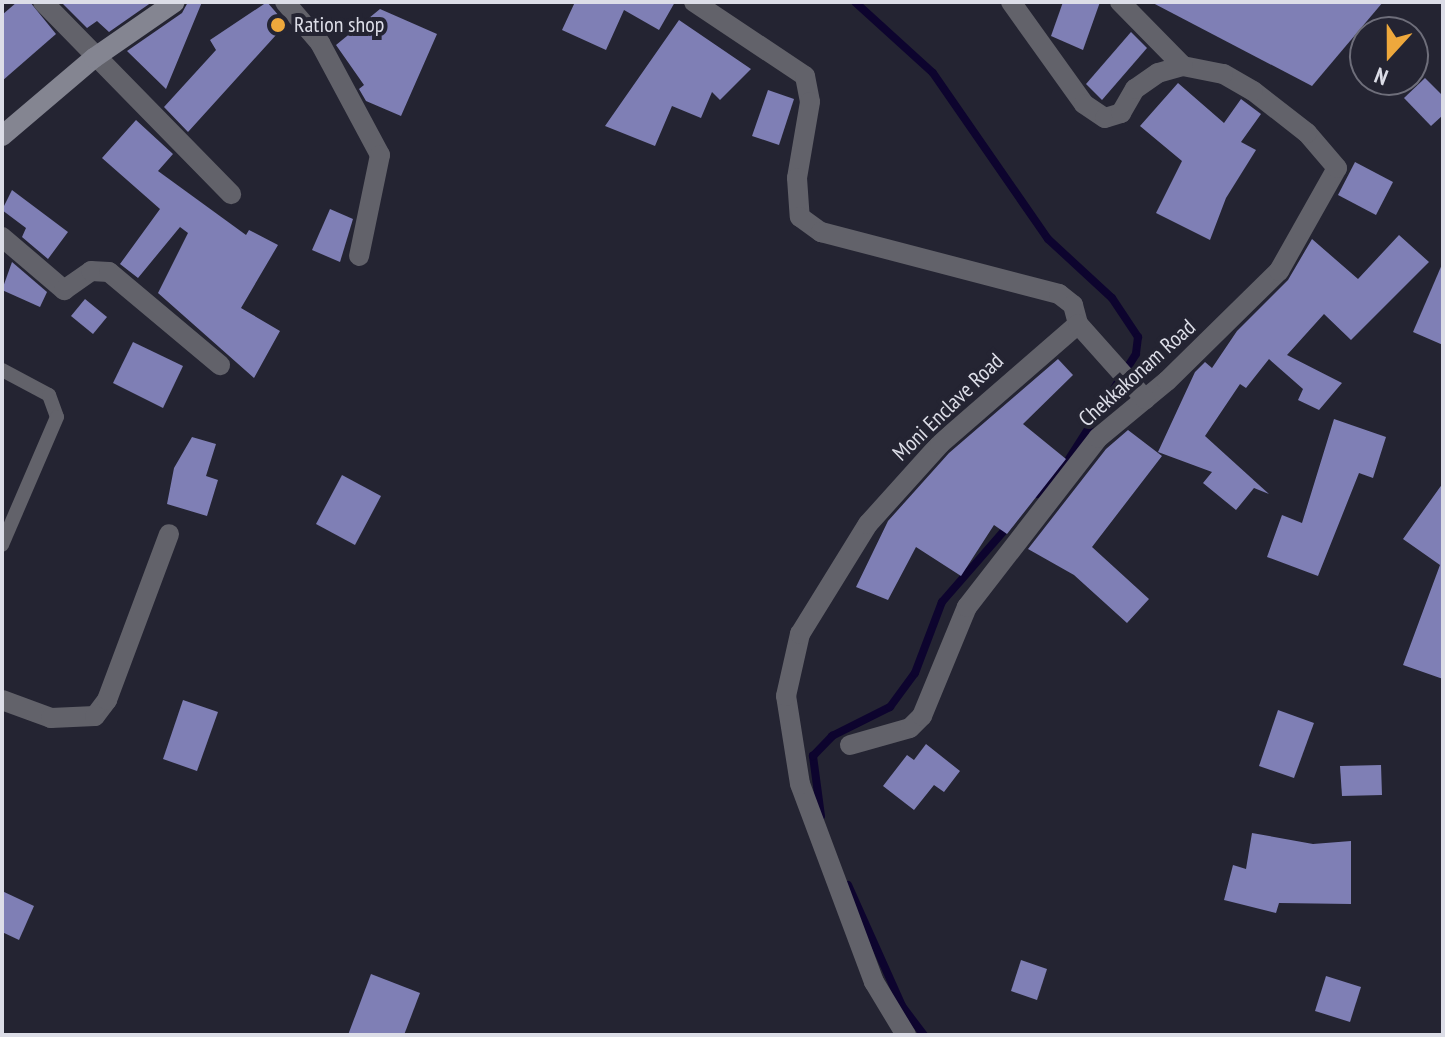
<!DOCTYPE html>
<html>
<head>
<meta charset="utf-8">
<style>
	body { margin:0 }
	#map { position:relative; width:1445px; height:1037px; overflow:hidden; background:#242432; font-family:"PT Sans Narrow",sans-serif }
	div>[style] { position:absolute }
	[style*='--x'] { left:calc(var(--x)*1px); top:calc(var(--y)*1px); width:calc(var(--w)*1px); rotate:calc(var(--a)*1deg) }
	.stream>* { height:8px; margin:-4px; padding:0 4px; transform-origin:4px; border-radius:4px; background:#0d042e }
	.building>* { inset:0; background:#7f7fb5 }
	.lane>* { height:14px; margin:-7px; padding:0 7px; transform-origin:7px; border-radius:7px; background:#62626a }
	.street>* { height:20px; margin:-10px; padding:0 10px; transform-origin:10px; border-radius:10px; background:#62626a }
	.secondary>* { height:20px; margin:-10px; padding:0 10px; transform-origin:10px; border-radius:10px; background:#848591 }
	.dots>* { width:22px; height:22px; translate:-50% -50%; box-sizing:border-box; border:4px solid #242432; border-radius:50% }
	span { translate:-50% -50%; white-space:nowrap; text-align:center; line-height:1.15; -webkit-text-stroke:8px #242432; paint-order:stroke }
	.poi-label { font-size:22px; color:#dcdde7 }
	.left { translate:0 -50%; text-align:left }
	.street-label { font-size:22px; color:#dcdde7 }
	.frame { position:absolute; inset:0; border:4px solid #dcdde7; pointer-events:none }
	.north { position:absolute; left:1349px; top:16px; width:80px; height:80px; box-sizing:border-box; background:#242432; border:2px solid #6e6e7a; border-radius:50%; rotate:201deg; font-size:22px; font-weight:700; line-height:32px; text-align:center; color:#dcdde7 }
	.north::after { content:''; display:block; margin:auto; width:28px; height:36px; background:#eea83c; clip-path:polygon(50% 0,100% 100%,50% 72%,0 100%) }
</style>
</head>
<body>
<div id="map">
	<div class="stream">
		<i style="--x:855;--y:2;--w:105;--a:42.3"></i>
		<i style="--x:933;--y:73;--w:202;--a:55.3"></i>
		<i style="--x:1048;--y:239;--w:87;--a:42.7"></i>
		<i style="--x:1112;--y:298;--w:47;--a:56.3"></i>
		<i style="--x:1138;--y:337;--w:17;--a:97"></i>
		<i style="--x:1136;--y:354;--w:128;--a:122.6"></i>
		<i style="--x:1067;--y:462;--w:44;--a:133.2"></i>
		<i style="--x:821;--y:816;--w:61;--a:-97.6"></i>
		<i style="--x:813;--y:756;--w:28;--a:-46"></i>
		<i style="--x:832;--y:736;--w:65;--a:-26.6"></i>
		<i style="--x:890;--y:707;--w:42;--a:-53.7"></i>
		<i style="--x:915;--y:673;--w:76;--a:-69.2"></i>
		<i style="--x:942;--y:602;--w:102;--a:-49"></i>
		<i style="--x:848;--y:885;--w:133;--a:65.9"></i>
		<i style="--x:902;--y:1006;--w:36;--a:53"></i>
	</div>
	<div class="building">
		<i style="clip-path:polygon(17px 2px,30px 2px,56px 34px,2px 81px,2px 15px)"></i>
		<i style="clip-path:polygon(61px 2px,152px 2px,109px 32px,97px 21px,87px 28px)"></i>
		<i style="clip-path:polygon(188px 2px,202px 2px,166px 89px,127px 51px,182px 13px)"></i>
		<i style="clip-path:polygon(267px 2px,286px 24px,188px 132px,164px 107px,216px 50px,210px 40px)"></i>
		<i style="clip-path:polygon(575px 2px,675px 2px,659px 30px,624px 10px,606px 50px,562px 30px)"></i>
		<i style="clip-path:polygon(1063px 2px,1100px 2px,1083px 50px,1051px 36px)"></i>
		<i style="clip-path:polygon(1151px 2px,1383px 2px,1312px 86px)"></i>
		<i style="clip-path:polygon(380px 9px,437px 34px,401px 116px,366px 101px,359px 89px,364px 85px,336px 45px)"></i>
		<i style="clip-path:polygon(679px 20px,751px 69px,720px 100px,712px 92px,701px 118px,672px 106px,655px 146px,605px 126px)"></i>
		<i style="clip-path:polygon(1131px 32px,1147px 48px,1102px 100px,1086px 84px)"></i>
		<i style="clip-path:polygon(1425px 78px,1443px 96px,1443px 115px,1431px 126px,1404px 98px)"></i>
		<i style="clip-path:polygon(1178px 83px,1224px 123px,1241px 99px,1261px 114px,1241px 142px,1256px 150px,1226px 198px,1210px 240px,1156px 213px,1182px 161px,1140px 126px)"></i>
		<i style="clip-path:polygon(768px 90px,794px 99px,779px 145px,752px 136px)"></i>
		<i style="clip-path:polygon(136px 120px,173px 154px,158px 171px,246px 235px,249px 230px,278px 245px,241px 308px,280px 331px,254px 378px,158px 293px,188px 233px,180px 227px,138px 278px,120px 264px,160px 209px,102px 158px)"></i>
		<i style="clip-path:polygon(1355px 162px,1393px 182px,1376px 215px,1338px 195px)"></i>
		<i style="clip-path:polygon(12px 190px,68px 232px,48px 259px,22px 237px,26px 228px,2px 210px)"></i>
		<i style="clip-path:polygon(330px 209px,353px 219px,340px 262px,312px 250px)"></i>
		<i style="clip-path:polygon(1399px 235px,1429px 262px,1351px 340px,1324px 314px,1287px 355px,1342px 383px,1319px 410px,1298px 400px,1303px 389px,1269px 359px,1246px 388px,1240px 384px,1205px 436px,1269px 494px,1254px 488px,1236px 510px,1203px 483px,1212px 472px,1158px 452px,1195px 372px,1205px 362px,1212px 368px,1237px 331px,1288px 280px,1312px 239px,1358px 279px)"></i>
		<i style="clip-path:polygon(12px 262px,47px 292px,40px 307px,2px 290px)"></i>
		<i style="clip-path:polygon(1443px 262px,1443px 345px,1413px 332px)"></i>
		<i style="clip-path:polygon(85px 299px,107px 317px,93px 334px,71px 316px)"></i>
		<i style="clip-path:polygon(133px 342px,183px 366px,163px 408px,113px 383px)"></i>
		<i style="clip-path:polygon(1058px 359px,1073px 375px,1023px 424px,1066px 459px,1007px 534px,994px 525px,961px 576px,916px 547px,888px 600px,856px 587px,888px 521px,949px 453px)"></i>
		<i style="clip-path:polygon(1334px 419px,1386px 437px,1373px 478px,1359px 473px,1318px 576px,1267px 557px,1282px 515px,1302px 523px)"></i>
		<i style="clip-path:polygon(1128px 430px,1162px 456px,1092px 547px,1149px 599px,1127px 623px,1074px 575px,1028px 549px,1106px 449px)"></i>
		<i style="clip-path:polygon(192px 437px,216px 444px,206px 476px,218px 480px,207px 516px,167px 504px,174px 468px)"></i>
		<i style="clip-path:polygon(342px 475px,381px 496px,355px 545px,316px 524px)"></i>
		<i style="clip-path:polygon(1443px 483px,1443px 679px,1403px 665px,1440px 565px,1403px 539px)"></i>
		<i style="clip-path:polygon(183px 700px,218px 712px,197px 771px,163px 759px)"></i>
		<i style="clip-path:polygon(1278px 710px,1314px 723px,1294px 778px,1259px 766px)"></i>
		<i style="clip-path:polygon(926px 744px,960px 771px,944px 792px,934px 785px,914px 810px,883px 786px,907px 755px,914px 760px)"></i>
		<i style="clip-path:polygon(1381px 765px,1382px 795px,1342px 796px,1340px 766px)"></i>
		<i style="clip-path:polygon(1252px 833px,1313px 844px,1351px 841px,1351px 904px,1279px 903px,1276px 913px,1224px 900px,1233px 865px,1246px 869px)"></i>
		<i style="clip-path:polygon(2px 891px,34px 906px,19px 940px,2px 932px)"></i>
		<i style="clip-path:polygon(1021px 960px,1047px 969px,1037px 1000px,1011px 991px)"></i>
		<i style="clip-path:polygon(371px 974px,420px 993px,404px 1035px,348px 1035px)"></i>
		<i style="clip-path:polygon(1326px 976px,1361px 987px,1350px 1022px,1315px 1011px)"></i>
	</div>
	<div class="lane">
		<i style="--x:2;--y:370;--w:53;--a:28"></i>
		<i style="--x:49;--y:395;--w:23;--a:70"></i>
		<i style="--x:57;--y:417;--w:139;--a:113.3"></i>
	</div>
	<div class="street">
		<i style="--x:43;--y:2;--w:269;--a:45.6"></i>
		<i style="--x:285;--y:2;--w:54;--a:49.5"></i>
		<i style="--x:320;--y:43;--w:127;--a:61.8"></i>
		<i style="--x:380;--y:155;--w:103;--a:101.7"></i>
		<i style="--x:694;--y:2;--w:133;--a:33.7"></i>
		<i style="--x:805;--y:76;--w:26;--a:79"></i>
		<i style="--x:810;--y:102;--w:77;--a:99.7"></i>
		<i style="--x:797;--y:178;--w:39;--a:86"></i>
		<i style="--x:800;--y:217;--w:26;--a:36"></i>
		<i style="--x:821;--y:232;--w:246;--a:14.6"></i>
		<i style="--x:1059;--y:294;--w:18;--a:38"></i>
		<i style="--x:1073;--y:305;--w:20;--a:75"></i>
		<i style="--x:1011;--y:2;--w:125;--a:54.4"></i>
		<i style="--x:1084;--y:104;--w:25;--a:34"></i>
		<i style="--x:1105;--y:118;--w:17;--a:-17"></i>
		<i style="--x:1121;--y:113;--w:28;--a:-60"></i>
		<i style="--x:1135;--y:89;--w:28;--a:-35"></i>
		<i style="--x:1158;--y:73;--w:26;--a:-16"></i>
		<i style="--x:2;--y:237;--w:82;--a:40.5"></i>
		<i style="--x:64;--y:290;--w:33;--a:-35"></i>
		<i style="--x:91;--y:271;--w:18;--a:3"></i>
		<i style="--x:109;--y:272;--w:145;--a:40"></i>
		<i style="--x:2;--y:700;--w:52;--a:20.2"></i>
		<i style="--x:51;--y:718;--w:44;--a:-2.6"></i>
		<i style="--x:95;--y:716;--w:20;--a:-53"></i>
		<i style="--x:107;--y:700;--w:177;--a:-69.5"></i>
		<i style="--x:850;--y:745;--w:62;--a:-15.8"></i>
		<i style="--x:910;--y:728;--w:17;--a:-45"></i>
		<i style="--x:922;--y:716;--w:118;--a:-67.6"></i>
		<i style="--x:967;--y:607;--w:214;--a:-52.2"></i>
		<i style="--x:1098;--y:438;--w:89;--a:-39.6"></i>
		<i style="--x:1167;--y:381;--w:157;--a:-44.5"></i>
		<i style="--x:1279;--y:271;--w:118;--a:-60.6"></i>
		<i style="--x:1337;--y:168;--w:46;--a:-130.6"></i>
		<i style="--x:1307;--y:133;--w:68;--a:-142.1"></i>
		<i style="--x:1253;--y:91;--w:34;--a:-150"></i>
		<i style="--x:1223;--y:74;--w:41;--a:-168.7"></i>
		<i style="--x:1183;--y:66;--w:90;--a:-134.5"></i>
		<i style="--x:906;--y:1035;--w:62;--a:-121.1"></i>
		<i style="--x:874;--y:982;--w:211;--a:-110.5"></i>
		<i style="--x:800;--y:784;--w:89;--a:-99"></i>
		<i style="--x:786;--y:696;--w:64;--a:-77.3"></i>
		<i style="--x:800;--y:634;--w:129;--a:-58.3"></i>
		<i style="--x:868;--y:524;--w:108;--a:-48"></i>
		<i style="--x:940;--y:444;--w:183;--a:-41"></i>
		<i style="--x:1078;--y:324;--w:101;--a:48.2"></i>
	</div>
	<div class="secondary">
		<i style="--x:2;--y:136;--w:121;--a:-40.3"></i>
		<i style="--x:94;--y:58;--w:98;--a:-34.7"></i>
	</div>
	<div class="dots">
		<i style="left:278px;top:25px;background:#eea83c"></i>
	</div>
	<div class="poi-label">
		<span class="left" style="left:294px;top:25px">Ration shop</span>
	</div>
	<div class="street-label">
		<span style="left:1137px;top:373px;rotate:-42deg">Chekkakonam Road</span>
		<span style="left:948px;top:407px;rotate:-44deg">Moni Enclave Road</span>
	</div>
	<div class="frame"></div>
	<div class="north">N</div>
</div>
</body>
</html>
